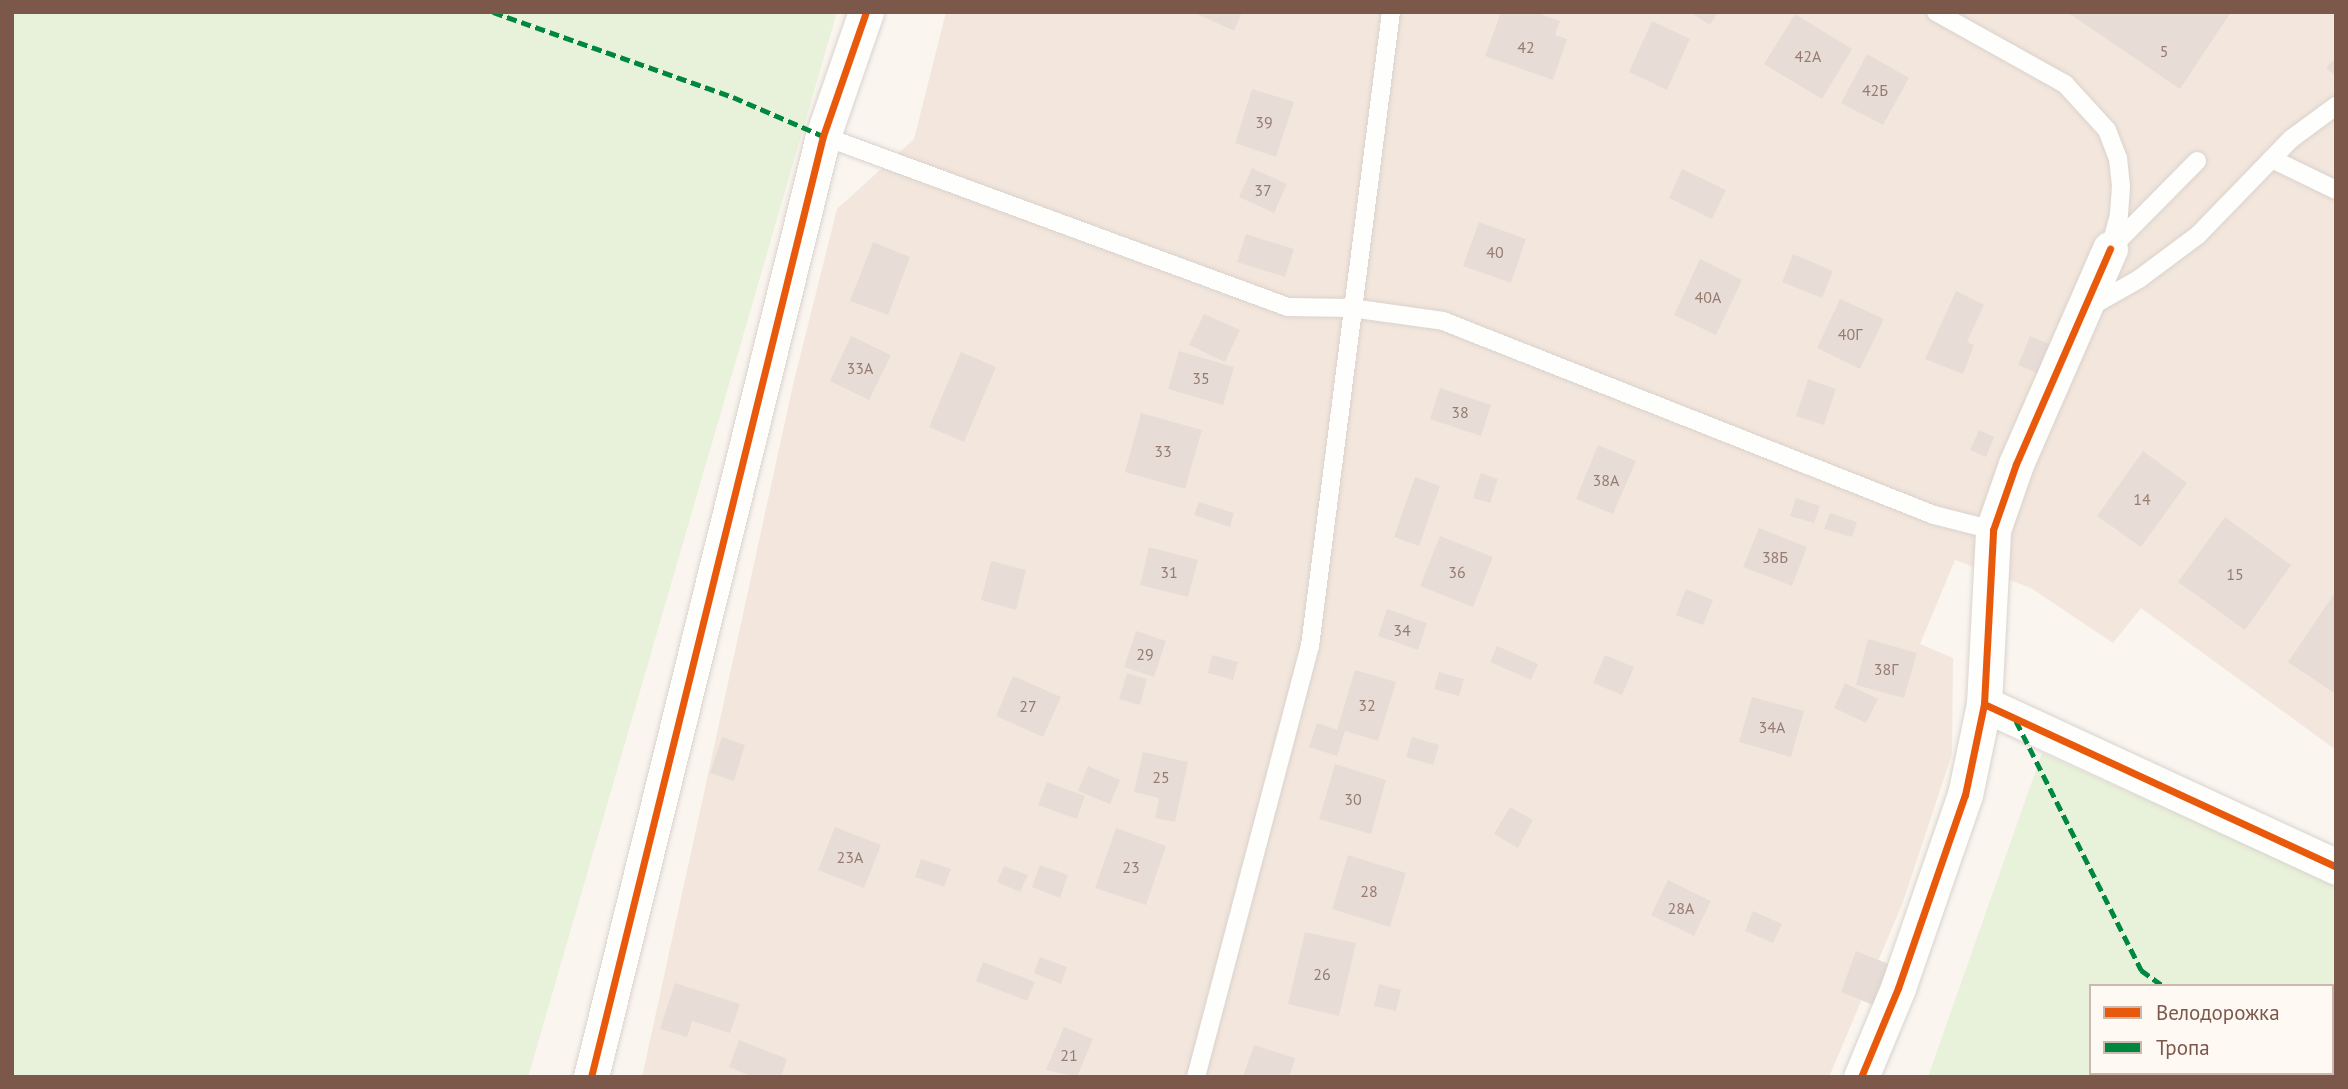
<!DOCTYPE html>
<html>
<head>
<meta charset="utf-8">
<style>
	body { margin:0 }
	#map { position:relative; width:2348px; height:1089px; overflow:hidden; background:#faf5ef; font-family:"PT Sans",sans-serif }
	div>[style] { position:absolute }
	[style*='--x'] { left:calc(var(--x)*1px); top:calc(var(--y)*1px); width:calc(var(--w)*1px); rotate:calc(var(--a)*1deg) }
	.residential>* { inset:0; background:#f3e7dd }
	.green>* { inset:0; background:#e8f1d9 }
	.building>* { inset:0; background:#e7ddd6 }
	.roads { filter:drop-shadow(0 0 2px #dad2cd) drop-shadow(0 0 2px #dad2cd) }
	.lane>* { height:18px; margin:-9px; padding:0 9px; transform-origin:9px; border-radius:9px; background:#fefefd }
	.street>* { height:35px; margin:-17.5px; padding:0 17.5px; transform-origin:17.5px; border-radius:17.5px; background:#fefefd }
	.quiet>* { height:5px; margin-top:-2.5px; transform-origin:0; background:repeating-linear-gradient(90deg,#00873e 0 10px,transparent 0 15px) }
	.cycleway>* { height:7px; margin:-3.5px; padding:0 3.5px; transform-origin:3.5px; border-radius:3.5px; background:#e8590c }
	span { translate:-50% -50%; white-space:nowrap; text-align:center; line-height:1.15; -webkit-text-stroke:5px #fff9f3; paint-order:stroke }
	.number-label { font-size:16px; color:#987b70 }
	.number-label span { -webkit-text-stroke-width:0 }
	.frame { position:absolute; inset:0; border:14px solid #7c584b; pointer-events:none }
	.legend { position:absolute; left:2089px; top:984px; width:245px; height:91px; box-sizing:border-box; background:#fff9f3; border:2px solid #cbb9b0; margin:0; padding:9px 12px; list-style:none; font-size:21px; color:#7c584b }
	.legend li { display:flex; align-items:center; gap:14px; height:35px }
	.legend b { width:35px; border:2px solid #cbb9b0 }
</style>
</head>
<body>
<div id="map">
	<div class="residential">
		<i style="clip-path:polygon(946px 12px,2336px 12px,2336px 750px,2141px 608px,2113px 643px,2031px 588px,1955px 560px,1920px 644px,1953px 658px,1952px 754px,1903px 902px,1829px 1077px,642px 1077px,793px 385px,837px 209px,914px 139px)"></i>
	</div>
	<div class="green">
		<i style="clip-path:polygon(12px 12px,837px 12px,528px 1077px,12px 1077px)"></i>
		<i style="clip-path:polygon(evenodd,2042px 753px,2336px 885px,2336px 1077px,1928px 1077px,2042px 753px,2091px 986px,2332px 986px,2332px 1073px,2091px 1073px,2091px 986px)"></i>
	</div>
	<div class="building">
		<i style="clip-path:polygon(1193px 12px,1242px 12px,1234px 31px)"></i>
		<i style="clip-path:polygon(1501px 12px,1534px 12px,1560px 21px,1555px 35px,1567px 39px,1553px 80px,1485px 56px)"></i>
		<i style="clip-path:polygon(1690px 12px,1718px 12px,1710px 25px)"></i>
		<i style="clip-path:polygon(2067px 12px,2231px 12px,2180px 89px)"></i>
		<i style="clip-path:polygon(1795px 14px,1852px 49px,1822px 99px,1764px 64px)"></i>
		<i style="clip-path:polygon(1652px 21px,1690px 39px,1667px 90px,1629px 72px)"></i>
		<i style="clip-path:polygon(1867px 54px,1909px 78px,1883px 125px,1841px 103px)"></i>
		<i style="clip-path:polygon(2336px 57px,2336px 76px,2326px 68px)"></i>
		<i style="clip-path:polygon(1252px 89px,1294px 102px,1276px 157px,1235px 143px)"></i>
		<i style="clip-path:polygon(1252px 168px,1287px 184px,1274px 213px,1239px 197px)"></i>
		<i style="clip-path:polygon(1682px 169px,1726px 190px,1712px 219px,1669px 198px)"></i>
		<i style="clip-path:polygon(1479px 222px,1526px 239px,1511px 283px,1463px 266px)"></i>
		<i style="clip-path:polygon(1246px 234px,1294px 249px,1285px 277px,1237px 262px)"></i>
		<i style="clip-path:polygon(873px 242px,910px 257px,888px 315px,850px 301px)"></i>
		<i style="clip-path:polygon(1793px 254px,1833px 271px,1822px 298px,1782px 282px)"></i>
		<i style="clip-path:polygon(1700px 259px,1742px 280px,1716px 335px,1674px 315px)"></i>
		<i style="clip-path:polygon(1956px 291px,1984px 305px,1967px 342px,1974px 345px,1963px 374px,1925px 359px)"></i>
		<i style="clip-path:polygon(1840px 299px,1884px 319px,1860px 369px,1817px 348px)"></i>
		<i style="clip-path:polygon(1204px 314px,1240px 330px,1225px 362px,1189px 345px)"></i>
		<i style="clip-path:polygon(851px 336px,891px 355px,869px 400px,830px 381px)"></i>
		<i style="clip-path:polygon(2030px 336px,2049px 344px,2037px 373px,2018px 365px)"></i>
		<i style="clip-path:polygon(1179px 351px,1234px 367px,1223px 405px,1168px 389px)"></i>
		<i style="clip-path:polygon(961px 352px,996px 367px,964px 442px,929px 427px)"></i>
		<i style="clip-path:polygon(1808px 379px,1836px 389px,1824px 425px,1796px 416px)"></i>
		<i style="clip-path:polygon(1440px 388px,1491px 405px,1481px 436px,1430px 419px)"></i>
		<i style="clip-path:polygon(1141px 413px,1202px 430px,1185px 489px,1125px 472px)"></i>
		<i style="clip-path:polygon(1979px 430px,1994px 437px,1986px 457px,1970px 450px)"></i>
		<i style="clip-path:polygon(1598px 445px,1636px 461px,1613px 514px,1576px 499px)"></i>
		<i style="clip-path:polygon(2143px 451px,2187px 483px,2141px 547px,2097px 516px)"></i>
		<i style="clip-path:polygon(1481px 473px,1498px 479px,1490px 503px,1473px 498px)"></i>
		<i style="clip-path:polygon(1415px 477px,1440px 486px,1419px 546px,1394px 537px)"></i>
		<i style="clip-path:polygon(1796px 498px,1820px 506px,1814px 523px,1790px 516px)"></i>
		<i style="clip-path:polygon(1199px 502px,1234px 513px,1230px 527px,1194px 515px)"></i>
		<i style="clip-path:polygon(1830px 513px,1857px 522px,1852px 537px,1824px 529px)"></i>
		<i style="clip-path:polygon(2225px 517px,2291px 565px,2245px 630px,2178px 582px)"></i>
		<i style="clip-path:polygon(1759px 528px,1807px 547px,1792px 586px,1743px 567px)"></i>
		<i style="clip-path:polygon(1440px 536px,1493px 557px,1473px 607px,1420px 586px)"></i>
		<i style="clip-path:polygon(1149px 547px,1198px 560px,1188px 597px,1140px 585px)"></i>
		<i style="clip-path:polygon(991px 561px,1026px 570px,1016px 610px,981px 600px)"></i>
		<i style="clip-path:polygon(1686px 589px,1713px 600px,1703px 625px,1676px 615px)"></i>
		<i style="clip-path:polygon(2336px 591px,2336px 694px,2288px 662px)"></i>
		<i style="clip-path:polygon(1387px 609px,1427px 623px,1418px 650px,1378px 636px)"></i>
		<i style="clip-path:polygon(1136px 631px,1166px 641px,1154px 677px,1124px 667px)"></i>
		<i style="clip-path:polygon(1868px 639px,1917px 653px,1904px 698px,1856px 685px)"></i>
		<i style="clip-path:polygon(1497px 646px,1538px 664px,1531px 680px,1490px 662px)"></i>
		<i style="clip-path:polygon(1212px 655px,1238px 662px,1233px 680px,1208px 673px)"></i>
		<i style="clip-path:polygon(1605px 655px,1634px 667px,1622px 695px,1593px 683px)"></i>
		<i style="clip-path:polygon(1355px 670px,1396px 682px,1378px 741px,1345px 731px,1337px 756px,1309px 747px,1317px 723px,1337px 730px)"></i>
		<i style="clip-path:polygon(1439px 672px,1464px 679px,1459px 696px,1434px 689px)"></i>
		<i style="clip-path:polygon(1127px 673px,1147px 679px,1140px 705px,1119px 699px)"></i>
		<i style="clip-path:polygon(1013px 676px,1061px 697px,1043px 737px,996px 716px)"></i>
		<i style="clip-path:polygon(1845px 683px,1878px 699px,1866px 723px,1834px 708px)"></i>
		<i style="clip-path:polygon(1752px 697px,1804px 711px,1791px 757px,1739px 742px)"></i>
		<i style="clip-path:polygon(722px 737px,745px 745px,734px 781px,710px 773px)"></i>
		<i style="clip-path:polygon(1412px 737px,1439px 745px,1433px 765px,1406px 757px)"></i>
		<i style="clip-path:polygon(1143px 752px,1188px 762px,1175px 822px,1155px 818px,1159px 798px,1134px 792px)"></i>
		<i style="clip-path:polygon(1335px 764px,1386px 780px,1371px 834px,1319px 819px)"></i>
		<i style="clip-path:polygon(1088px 766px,1120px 780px,1110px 804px,1078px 791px)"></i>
		<i style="clip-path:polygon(1047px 782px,1085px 796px,1077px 819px,1038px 805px)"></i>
		<i style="clip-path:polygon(1510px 807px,1533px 820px,1518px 848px,1494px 834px)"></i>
		<i style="clip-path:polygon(835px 827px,881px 845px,864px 888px,818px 870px)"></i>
		<i style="clip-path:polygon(1116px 828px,1166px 846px,1146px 905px,1095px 888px)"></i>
		<i style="clip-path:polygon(1348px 855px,1406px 873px,1390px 927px,1332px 909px)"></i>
		<i style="clip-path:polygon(921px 859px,951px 869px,944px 887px,915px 877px)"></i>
		<i style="clip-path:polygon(1040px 865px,1068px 875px,1060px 898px,1032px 887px)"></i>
		<i style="clip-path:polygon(1004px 866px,1028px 875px,1020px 892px,997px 882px)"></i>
		<i style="clip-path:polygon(1668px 880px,1711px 901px,1694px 936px,1651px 915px)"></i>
		<i style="clip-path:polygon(1753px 911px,1782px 924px,1773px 943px,1745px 931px)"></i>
		<i style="clip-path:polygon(1305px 932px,1356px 943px,1339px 1016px,1288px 1004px)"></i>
		<i style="clip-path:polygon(1856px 951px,1899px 968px,1883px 1009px,1841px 992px)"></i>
		<i style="clip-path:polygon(1040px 957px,1067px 967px,1061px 984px,1034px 973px)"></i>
		<i style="clip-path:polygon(983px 962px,1035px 982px,1027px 1001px,976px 981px)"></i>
		<i style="clip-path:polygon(675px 983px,740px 1004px,730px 1033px,692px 1021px,687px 1037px,660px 1029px)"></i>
		<i style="clip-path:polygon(1379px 984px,1401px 990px,1396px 1011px,1374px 1006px)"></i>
		<i style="clip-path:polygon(1064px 1027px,1093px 1039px,1077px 1077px,1046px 1070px)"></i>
		<i style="clip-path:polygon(739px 1040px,787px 1059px,781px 1077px,753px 1077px,729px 1067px)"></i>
		<i style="clip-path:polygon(1254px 1045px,1295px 1058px,1289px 1077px,1243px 1077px)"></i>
	</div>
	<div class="roads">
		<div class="lane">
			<i style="--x:1936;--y:12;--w:148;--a:29.2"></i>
			<i style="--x:2065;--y:84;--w:62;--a:47.6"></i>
			<i style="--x:2107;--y:130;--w:30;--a:69"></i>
			<i style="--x:2118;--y:158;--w:28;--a:84"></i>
			<i style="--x:2121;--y:186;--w:29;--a:94"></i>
			<i style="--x:2119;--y:215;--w:35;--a:105"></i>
			<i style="--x:823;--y:136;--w:495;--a:20.2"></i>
			<i style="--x:1287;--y:307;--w:64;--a:0.9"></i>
			<i style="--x:1351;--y:308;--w:93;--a:8"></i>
			<i style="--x:1443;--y:321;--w:528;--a:21.56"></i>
			<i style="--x:1934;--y:515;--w:61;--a:14.3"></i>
			<i style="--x:2272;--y:159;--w:71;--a:25.8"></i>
			<i style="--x:2112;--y:247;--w:121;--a:-45.3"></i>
			<i style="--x:2088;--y:308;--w:59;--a:-29.6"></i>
			<i style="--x:2139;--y:279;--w:74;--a:-36.7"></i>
			<i style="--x:2198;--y:235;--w:134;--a:-45.9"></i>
			<i style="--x:2291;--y:139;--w:56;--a:-36.3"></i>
			<i style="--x:1196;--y:1077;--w:446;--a:-75.2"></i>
			<i style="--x:1310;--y:646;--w:639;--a:-82.72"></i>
		</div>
		<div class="street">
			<i style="--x:1984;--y:704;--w:388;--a:24.8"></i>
			<i style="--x:591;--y:1077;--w:969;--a:-76.15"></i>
			<i style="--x:823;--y:136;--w:131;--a:-70.9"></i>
			<i style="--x:1861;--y:1077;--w:96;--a:-67.4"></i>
			<i style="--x:1898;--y:988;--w:204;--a:-70.9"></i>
			<i style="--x:1965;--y:795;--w:93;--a:-78.2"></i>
			<i style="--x:1984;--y:704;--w:174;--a:-87"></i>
			<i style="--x:1993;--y:530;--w:70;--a:-70.8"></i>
			<i style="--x:2016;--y:464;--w:235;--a:-66.4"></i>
		</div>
	</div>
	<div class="quiet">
		<i style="--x:493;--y:12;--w:255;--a:19.5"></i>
		<i style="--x:733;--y:97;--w:98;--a:23.4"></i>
		<i style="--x:2016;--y:721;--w:279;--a:63.3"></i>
		<i style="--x:2141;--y:970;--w:27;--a:36"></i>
		<i style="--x:2303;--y:1073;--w:7;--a:34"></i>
	</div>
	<div class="cycleway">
		<i style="--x:1984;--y:704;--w:388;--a:24.8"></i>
		<i style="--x:591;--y:1077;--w:969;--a:-76.15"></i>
		<i style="--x:823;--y:136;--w:131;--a:-70.9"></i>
		<i style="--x:1861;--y:1077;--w:96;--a:-67.4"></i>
		<i style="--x:1898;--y:988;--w:204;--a:-70.9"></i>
		<i style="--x:1965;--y:795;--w:93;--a:-78.2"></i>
		<i style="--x:1984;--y:704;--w:174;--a:-87"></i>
		<i style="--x:1993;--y:530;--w:70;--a:-70.8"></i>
		<i style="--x:2016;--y:464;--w:235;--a:-66.4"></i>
	</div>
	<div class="number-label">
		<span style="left:1526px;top:47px">42</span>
		<span style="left:2164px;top:51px">5</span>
		<span style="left:1808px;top:56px">42А</span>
		<span style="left:1875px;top:90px">42Б</span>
		<span style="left:1264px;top:122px">39</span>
		<span style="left:1263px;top:190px">37</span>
		<span style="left:1495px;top:252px">40</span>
		<span style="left:1708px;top:297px">40А</span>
		<span style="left:1850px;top:334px">40Г</span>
		<span style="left:860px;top:368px">33А</span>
		<span style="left:1201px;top:378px">35</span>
		<span style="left:1460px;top:412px">38</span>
		<span style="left:1163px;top:451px">33</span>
		<span style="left:1606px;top:480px">38А</span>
		<span style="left:2142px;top:499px">14</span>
		<span style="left:1775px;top:557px">38Б</span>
		<span style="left:1169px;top:572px">31</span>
		<span style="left:1457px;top:572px">36</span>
		<span style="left:2235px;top:574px">15</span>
		<span style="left:1402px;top:630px">34</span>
		<span style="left:1145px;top:654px">29</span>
		<span style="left:1886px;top:669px">38Г</span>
		<span style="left:1367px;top:705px">32</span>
		<span style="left:1028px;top:706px">27</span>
		<span style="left:1772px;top:727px">34А</span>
		<span style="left:1161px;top:777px">25</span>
		<span style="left:1353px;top:799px">30</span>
		<span style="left:850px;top:857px">23А</span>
		<span style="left:1131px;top:867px">23</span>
		<span style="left:1369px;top:891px">28</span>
		<span style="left:1681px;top:908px">28А</span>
		<span style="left:1322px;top:974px">26</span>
		<span style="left:1069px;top:1055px">21</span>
	</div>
	<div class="frame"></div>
	<ul class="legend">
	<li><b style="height:9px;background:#e8590c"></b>Велодорожка</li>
	<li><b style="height:9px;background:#00873e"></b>Тропа</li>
	</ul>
</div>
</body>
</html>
